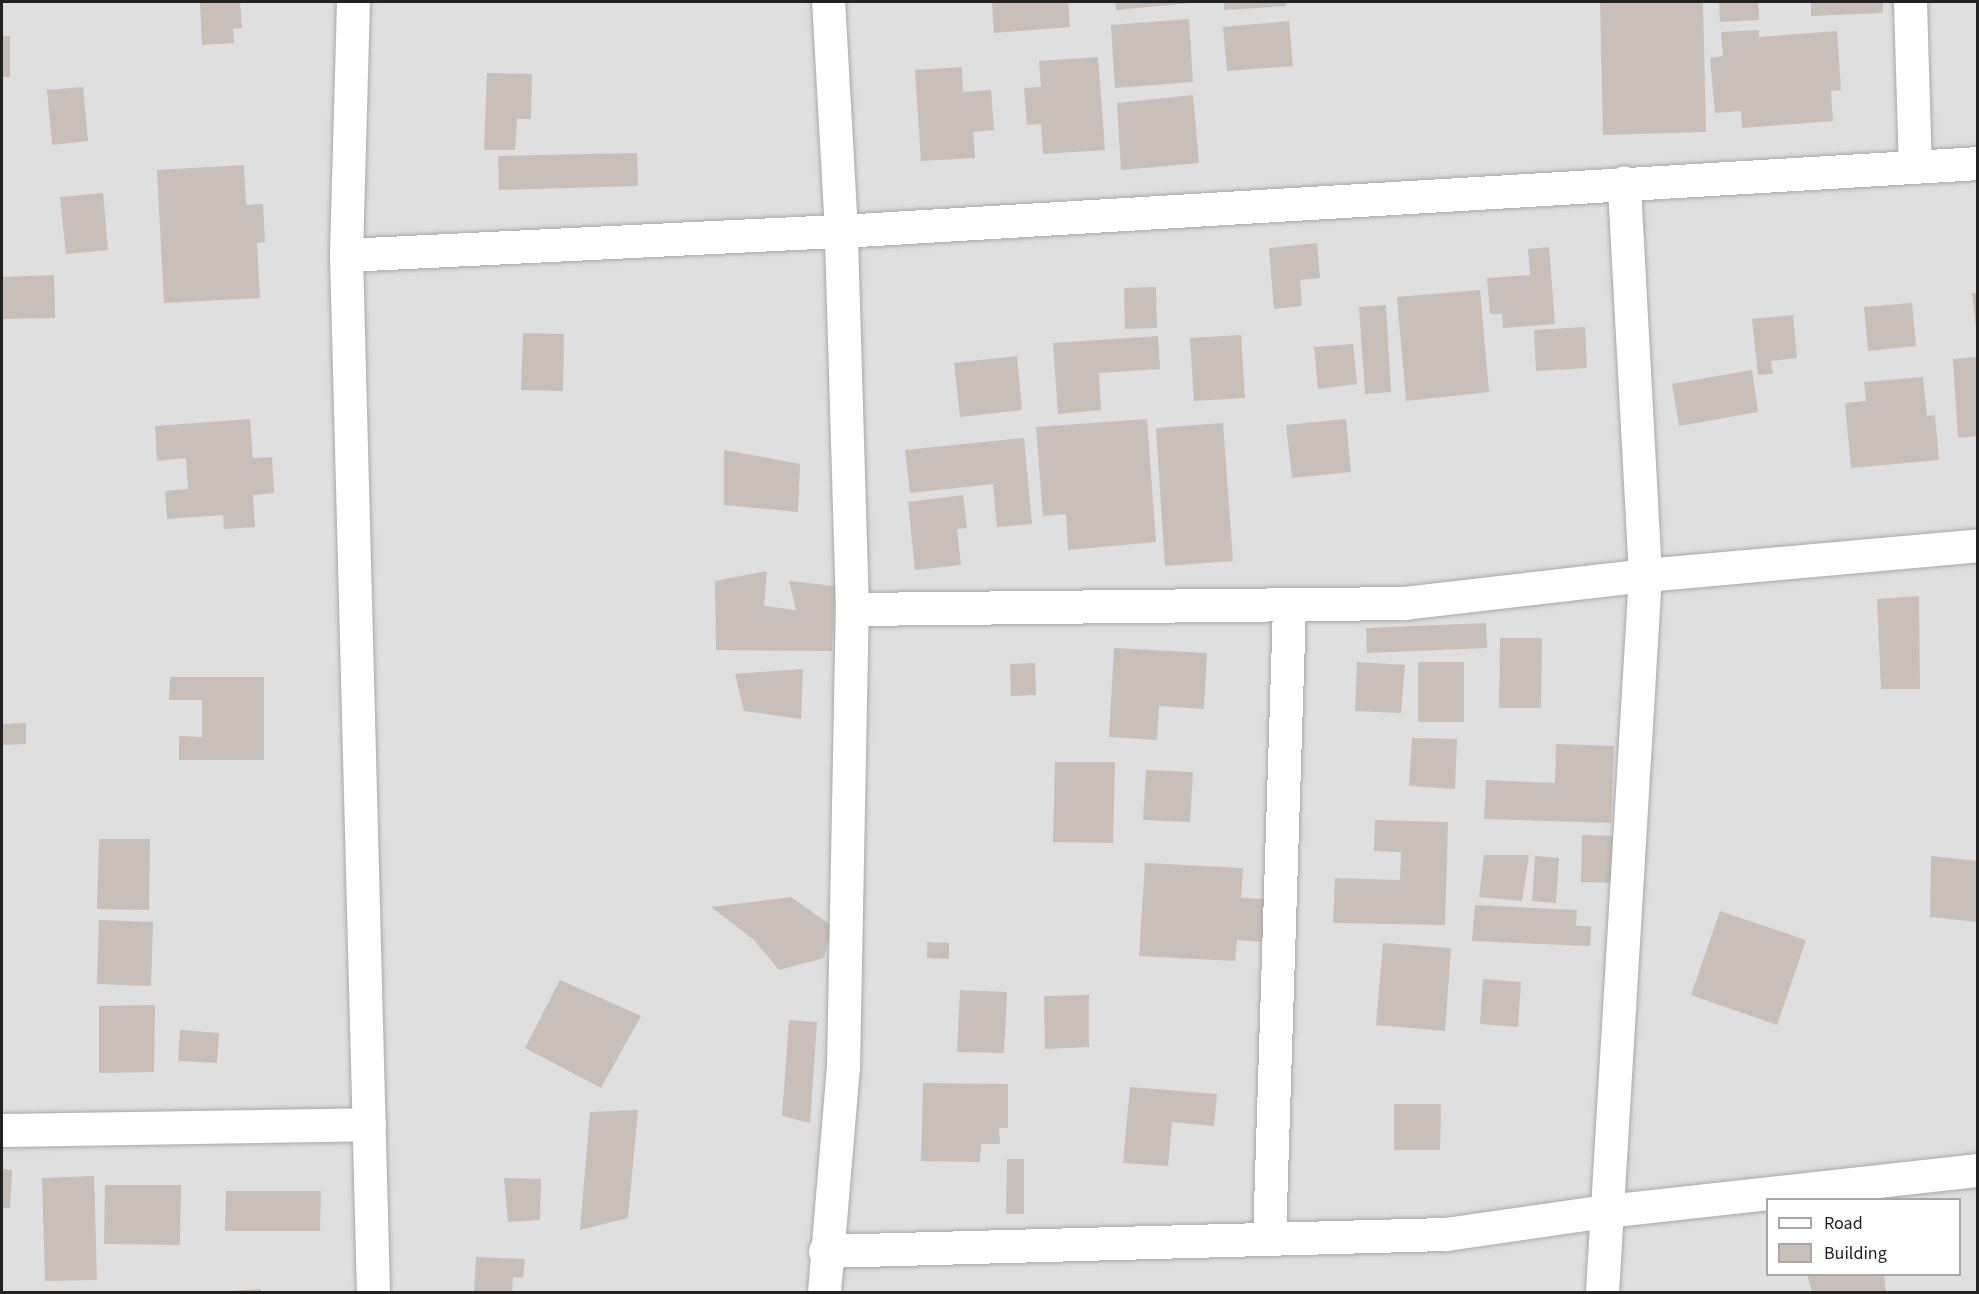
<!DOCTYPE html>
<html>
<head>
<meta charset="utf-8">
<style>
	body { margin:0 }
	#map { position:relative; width:1979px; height:1294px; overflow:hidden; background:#f2efe9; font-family:"Source Sans 3",sans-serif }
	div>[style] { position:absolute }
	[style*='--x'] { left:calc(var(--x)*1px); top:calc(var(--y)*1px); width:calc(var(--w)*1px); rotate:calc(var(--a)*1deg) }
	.residential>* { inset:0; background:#e0dfdf }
	.building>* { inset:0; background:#c7bfb8 }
	.roads { filter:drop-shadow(0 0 2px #a9a9a9) drop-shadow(0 0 2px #a9a9a9) }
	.minor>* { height:33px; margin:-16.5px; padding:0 16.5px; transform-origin:16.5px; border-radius:16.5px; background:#fff }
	span { translate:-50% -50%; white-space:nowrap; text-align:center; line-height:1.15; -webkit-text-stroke:5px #fff; paint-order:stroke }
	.frame { position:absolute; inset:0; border:3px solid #222; pointer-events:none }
	.legend { position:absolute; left:1766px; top:1198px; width:195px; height:78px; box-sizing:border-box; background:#fff; border:2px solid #a7a7a7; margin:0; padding:8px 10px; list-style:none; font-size:18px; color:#222 }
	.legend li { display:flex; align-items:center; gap:12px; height:30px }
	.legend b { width:30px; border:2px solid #a7a7a7 }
</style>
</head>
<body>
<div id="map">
	<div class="residential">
		<i style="clip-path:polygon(evenodd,2px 2px,1977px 2px,1977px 1292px,2px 1292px,2px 2px,1768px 1200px,1960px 1200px,1960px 1274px,1768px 1274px,1768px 1200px)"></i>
	</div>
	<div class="building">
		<i style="clip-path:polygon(200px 2px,240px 2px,242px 28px,233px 29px,234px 43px,202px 45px)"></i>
		<i style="clip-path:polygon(992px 2px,1068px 2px,1070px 27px,994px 33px)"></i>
		<i style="clip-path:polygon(1115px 2px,1190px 2px,1190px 3px,1116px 10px)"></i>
		<i style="clip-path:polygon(1224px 2px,1286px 2px,1286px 6px,1224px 10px)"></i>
		<i style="clip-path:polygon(1600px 2px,1703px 2px,1706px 132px,1603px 135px)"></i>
		<i style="clip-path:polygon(1719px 2px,1758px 2px,1759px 20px,1720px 22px)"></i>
		<i style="clip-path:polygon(1811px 2px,1883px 2px,1883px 13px,1811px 16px)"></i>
		<i style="clip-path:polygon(1189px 19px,1193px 82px,1115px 88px,1111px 25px)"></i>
		<i style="clip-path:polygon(1289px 21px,1293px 66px,1227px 71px,1223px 27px)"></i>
		<i style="clip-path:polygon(1759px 30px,1759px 37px,1837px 31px,1841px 90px,1831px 91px,1833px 121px,1742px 128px,1741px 111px,1715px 113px,1710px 58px,1723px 56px,1721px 32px)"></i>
		<i style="clip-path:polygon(2px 36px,10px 36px,10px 77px,2px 77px)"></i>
		<i style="clip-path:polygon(1098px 57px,1105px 150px,1043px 154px,1041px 124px,1027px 125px,1024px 88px,1041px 87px,1039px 61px)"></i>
		<i style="clip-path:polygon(962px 67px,963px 92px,991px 90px,994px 130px,973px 132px,975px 158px,921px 161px,915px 70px)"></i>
		<i style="clip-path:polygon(487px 73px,532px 74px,531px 119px,517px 119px,515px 150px,484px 150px)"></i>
		<i style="clip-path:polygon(83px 87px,88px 141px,52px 145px,47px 90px)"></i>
		<i style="clip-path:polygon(1193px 95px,1199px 163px,1121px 170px,1117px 103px)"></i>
		<i style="clip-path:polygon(637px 153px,638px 186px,499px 190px,498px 156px)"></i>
		<i style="clip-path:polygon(244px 165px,246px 205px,263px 204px,265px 242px,257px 243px,260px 298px,164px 303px,157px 170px)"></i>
		<i style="clip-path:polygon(103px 193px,108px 250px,66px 254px,60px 197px)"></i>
		<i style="clip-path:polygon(1317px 243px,1320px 278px,1300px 280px,1302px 306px,1274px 309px,1269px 248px)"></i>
		<i style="clip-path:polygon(1549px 247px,1555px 324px,1503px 328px,1502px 314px,1490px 314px,1487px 278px,1530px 275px,1528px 249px)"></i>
		<i style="clip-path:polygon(54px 275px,55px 318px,2px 319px,2px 277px)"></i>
		<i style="clip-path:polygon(1156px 287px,1157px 328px,1125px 329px,1124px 288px)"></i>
		<i style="clip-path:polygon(1480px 290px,1489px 392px,1406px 401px,1397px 297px)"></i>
		<i style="clip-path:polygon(1972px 293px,1978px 293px,1978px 327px,1976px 327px)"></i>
		<i style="clip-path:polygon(1912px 303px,1916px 346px,1868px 351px,1864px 307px)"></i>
		<i style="clip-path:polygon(1386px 305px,1391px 392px,1365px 394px,1359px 307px)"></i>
		<i style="clip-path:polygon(1793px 315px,1797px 358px,1771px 361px,1773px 374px,1758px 375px,1752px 319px)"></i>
		<i style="clip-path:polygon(1585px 327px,1587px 368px,1536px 371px,1534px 330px)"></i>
		<i style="clip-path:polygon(523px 333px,564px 334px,563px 391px,521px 390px)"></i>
		<i style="clip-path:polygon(1241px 335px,1245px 398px,1194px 401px,1190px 338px)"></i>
		<i style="clip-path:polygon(1158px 336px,1160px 369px,1099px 373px,1101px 410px,1058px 414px,1053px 343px)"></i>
		<i style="clip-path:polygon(1353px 344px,1357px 384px,1318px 389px,1314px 347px)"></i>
		<i style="clip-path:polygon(1017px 356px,1022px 410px,960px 417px,954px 363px)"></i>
		<i style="clip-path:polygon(1976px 357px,1978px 436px,1958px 438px,1953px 359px)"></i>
		<i style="clip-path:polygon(1752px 370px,1758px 412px,1679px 426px,1672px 384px)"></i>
		<i style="clip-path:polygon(1923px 377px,1927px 416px,1935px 415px,1939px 460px,1851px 468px,1845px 403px,1866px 401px,1864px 382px)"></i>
		<i style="clip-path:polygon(250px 419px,253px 458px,272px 457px,274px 493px,253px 495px,255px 527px,224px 529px,223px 515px,167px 519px,165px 491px,188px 489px,186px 458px,157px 461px,155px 426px)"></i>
		<i style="clip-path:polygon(1147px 419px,1156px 542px,1068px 550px,1066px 514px,1043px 516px,1036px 427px)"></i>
		<i style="clip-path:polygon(1346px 419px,1351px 472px,1292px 478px,1286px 425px)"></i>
		<i style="clip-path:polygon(1223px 423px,1233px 561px,1165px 566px,1156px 428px)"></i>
		<i style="clip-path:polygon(1024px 438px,1032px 524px,997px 527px,993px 484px,910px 493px,905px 450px)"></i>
		<i style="clip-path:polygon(724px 450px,800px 464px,798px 512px,724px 505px)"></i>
		<i style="clip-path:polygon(963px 495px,967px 528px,957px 529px,961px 565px,915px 570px,908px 502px)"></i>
		<i style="clip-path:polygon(767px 571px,764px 606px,796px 610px,789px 581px,835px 586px,832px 651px,716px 650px,715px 581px)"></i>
		<i style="clip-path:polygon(1919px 596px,1920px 689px,1881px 689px,1877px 599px)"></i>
		<i style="clip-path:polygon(1486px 623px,1487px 648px,1367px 653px,1366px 628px)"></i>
		<i style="clip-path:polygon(1500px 638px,1542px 638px,1541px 708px,1499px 708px)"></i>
		<i style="clip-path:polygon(1114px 648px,1207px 653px,1204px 709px,1159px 706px,1157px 740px,1109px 737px)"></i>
		<i style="clip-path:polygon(1357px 662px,1405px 665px,1401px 713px,1355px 711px)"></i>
		<i style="clip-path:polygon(1418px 662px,1464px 662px,1464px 722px,1418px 722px)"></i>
		<i style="clip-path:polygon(1035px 663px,1036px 695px,1011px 696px,1010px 664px)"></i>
		<i style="clip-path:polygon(803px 669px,801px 719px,744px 711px,735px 674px)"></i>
		<i style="clip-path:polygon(170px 677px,264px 677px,264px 760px,179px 760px,179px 736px,202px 737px,202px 700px,169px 700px)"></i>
		<i style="clip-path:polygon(26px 723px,26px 744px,2px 745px,2px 724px)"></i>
		<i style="clip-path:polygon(1412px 738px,1457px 739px,1455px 789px,1409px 786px)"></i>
		<i style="clip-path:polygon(1556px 744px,1614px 746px,1611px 823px,1484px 819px,1486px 780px,1555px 783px)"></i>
		<i style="clip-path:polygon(1055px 762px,1115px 762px,1113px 843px,1053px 842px)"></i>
		<i style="clip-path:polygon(1146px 770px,1193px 772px,1190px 822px,1143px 820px)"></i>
		<i style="clip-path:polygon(1375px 820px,1448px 822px,1445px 925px,1333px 923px,1335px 878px,1400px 880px,1401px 852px,1374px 851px)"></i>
		<i style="clip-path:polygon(1582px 835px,1619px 836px,1618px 883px,1581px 882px)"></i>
		<i style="clip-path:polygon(99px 839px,150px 839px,149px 910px,97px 909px)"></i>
		<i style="clip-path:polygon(1484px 855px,1529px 855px,1522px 901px,1479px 897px)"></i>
		<i style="clip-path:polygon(1535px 856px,1559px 858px,1556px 903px,1532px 901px)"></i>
		<i style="clip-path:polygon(1931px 856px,1978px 861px,1978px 922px,1930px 917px)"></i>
		<i style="clip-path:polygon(1145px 863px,1243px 868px,1241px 898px,1266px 899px,1263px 942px,1237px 940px,1235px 961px,1139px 956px)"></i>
		<i style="clip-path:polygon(791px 897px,832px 926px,824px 958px,779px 970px,754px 940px,711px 907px)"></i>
		<i style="clip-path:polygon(1475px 905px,1577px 910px,1576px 926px,1591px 926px,1590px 946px,1472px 941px)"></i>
		<i style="clip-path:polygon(1720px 911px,1806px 940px,1777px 1025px,1691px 995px)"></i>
		<i style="clip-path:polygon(99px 920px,153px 922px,151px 986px,97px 984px)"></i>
		<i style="clip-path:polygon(927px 942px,949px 943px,949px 959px,927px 958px)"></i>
		<i style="clip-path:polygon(1383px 943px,1451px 948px,1445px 1031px,1376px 1025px)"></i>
		<i style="clip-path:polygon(1483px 979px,1521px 982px,1518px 1027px,1480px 1024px)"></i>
		<i style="clip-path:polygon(560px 980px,641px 1016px,601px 1088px,525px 1048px)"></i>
		<i style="clip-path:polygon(960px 990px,1007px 992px,1004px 1053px,957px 1052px)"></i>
		<i style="clip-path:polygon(1089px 995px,1089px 1047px,1045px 1049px,1044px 996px)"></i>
		<i style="clip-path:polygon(155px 1005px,154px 1072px,99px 1073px,99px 1006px)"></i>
		<i style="clip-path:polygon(789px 1020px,817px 1022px,810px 1123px,782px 1116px)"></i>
		<i style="clip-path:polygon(180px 1030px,219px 1033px,217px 1063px,178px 1061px)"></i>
		<i style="clip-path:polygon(923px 1083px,1008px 1084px,1008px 1128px,999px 1128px,1000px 1144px,981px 1144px,980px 1162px,921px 1161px)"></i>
		<i style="clip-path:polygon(1130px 1087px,1217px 1094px,1214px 1126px,1172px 1122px,1168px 1166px,1123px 1163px)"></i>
		<i style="clip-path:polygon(1394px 1104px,1441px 1104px,1440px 1150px,1394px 1150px)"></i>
		<i style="clip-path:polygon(638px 1110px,628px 1218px,580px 1230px,590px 1112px)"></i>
		<i style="clip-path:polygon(1007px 1159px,1024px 1159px,1024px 1214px,1006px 1214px)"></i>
		<i style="clip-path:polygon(2px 1169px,12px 1170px,10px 1208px,2px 1208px)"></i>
		<i style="clip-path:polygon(94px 1176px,97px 1280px,45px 1281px,42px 1178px)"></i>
		<i style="clip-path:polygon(504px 1178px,541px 1179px,540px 1220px,508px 1222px)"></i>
		<i style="clip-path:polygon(105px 1185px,181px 1185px,180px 1245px,104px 1244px)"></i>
		<i style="clip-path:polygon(226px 1191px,321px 1191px,320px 1231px,225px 1231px)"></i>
		<i style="clip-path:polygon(476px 1257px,525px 1259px,523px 1278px,513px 1277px,512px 1292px,474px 1292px)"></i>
		<i style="clip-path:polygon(1807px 1274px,1884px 1274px,1886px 1292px,1812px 1292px)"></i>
		<i style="clip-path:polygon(261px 1289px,261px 1292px,230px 1292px,230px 1291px)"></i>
	</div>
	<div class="roads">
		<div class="minor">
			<i style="--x:353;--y:2;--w:253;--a:91.6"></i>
			<i style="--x:346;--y:255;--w:1037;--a:88.51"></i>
			<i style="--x:1910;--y:2;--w:165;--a:88.3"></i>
			<i style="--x:346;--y:255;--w:496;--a:-2.8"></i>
			<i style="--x:841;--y:231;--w:1139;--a:-3.42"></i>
			<i style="--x:852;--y:609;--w:552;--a:-0.62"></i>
			<i style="--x:1404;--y:603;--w:243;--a:-6.6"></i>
			<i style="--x:1645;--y:575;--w:334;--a:-5.1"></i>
			<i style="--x:2;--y:1130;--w:367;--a:-0.9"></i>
			<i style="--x:1269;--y:1239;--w:634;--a:-88.19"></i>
			<i style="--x:825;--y:1251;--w:621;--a:-1.57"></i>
			<i style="--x:1446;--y:1234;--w:162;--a:-8.2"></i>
			<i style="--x:1606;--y:1211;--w:374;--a:-6.3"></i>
			<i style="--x:824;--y:1292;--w:226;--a:-85.2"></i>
			<i style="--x:843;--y:1067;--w:458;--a:-88.9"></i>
			<i style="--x:852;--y:609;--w:378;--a:-91.7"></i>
			<i style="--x:841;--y:231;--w:229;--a:-93.2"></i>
			<i style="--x:1602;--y:1292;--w:718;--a:-86.57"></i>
			<i style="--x:1645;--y:575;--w:393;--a:-93.1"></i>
		</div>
	</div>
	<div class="frame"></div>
	<ul class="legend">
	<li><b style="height:8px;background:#fff"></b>Road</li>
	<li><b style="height:16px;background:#c7bfb8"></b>Building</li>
	</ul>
</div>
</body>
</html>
